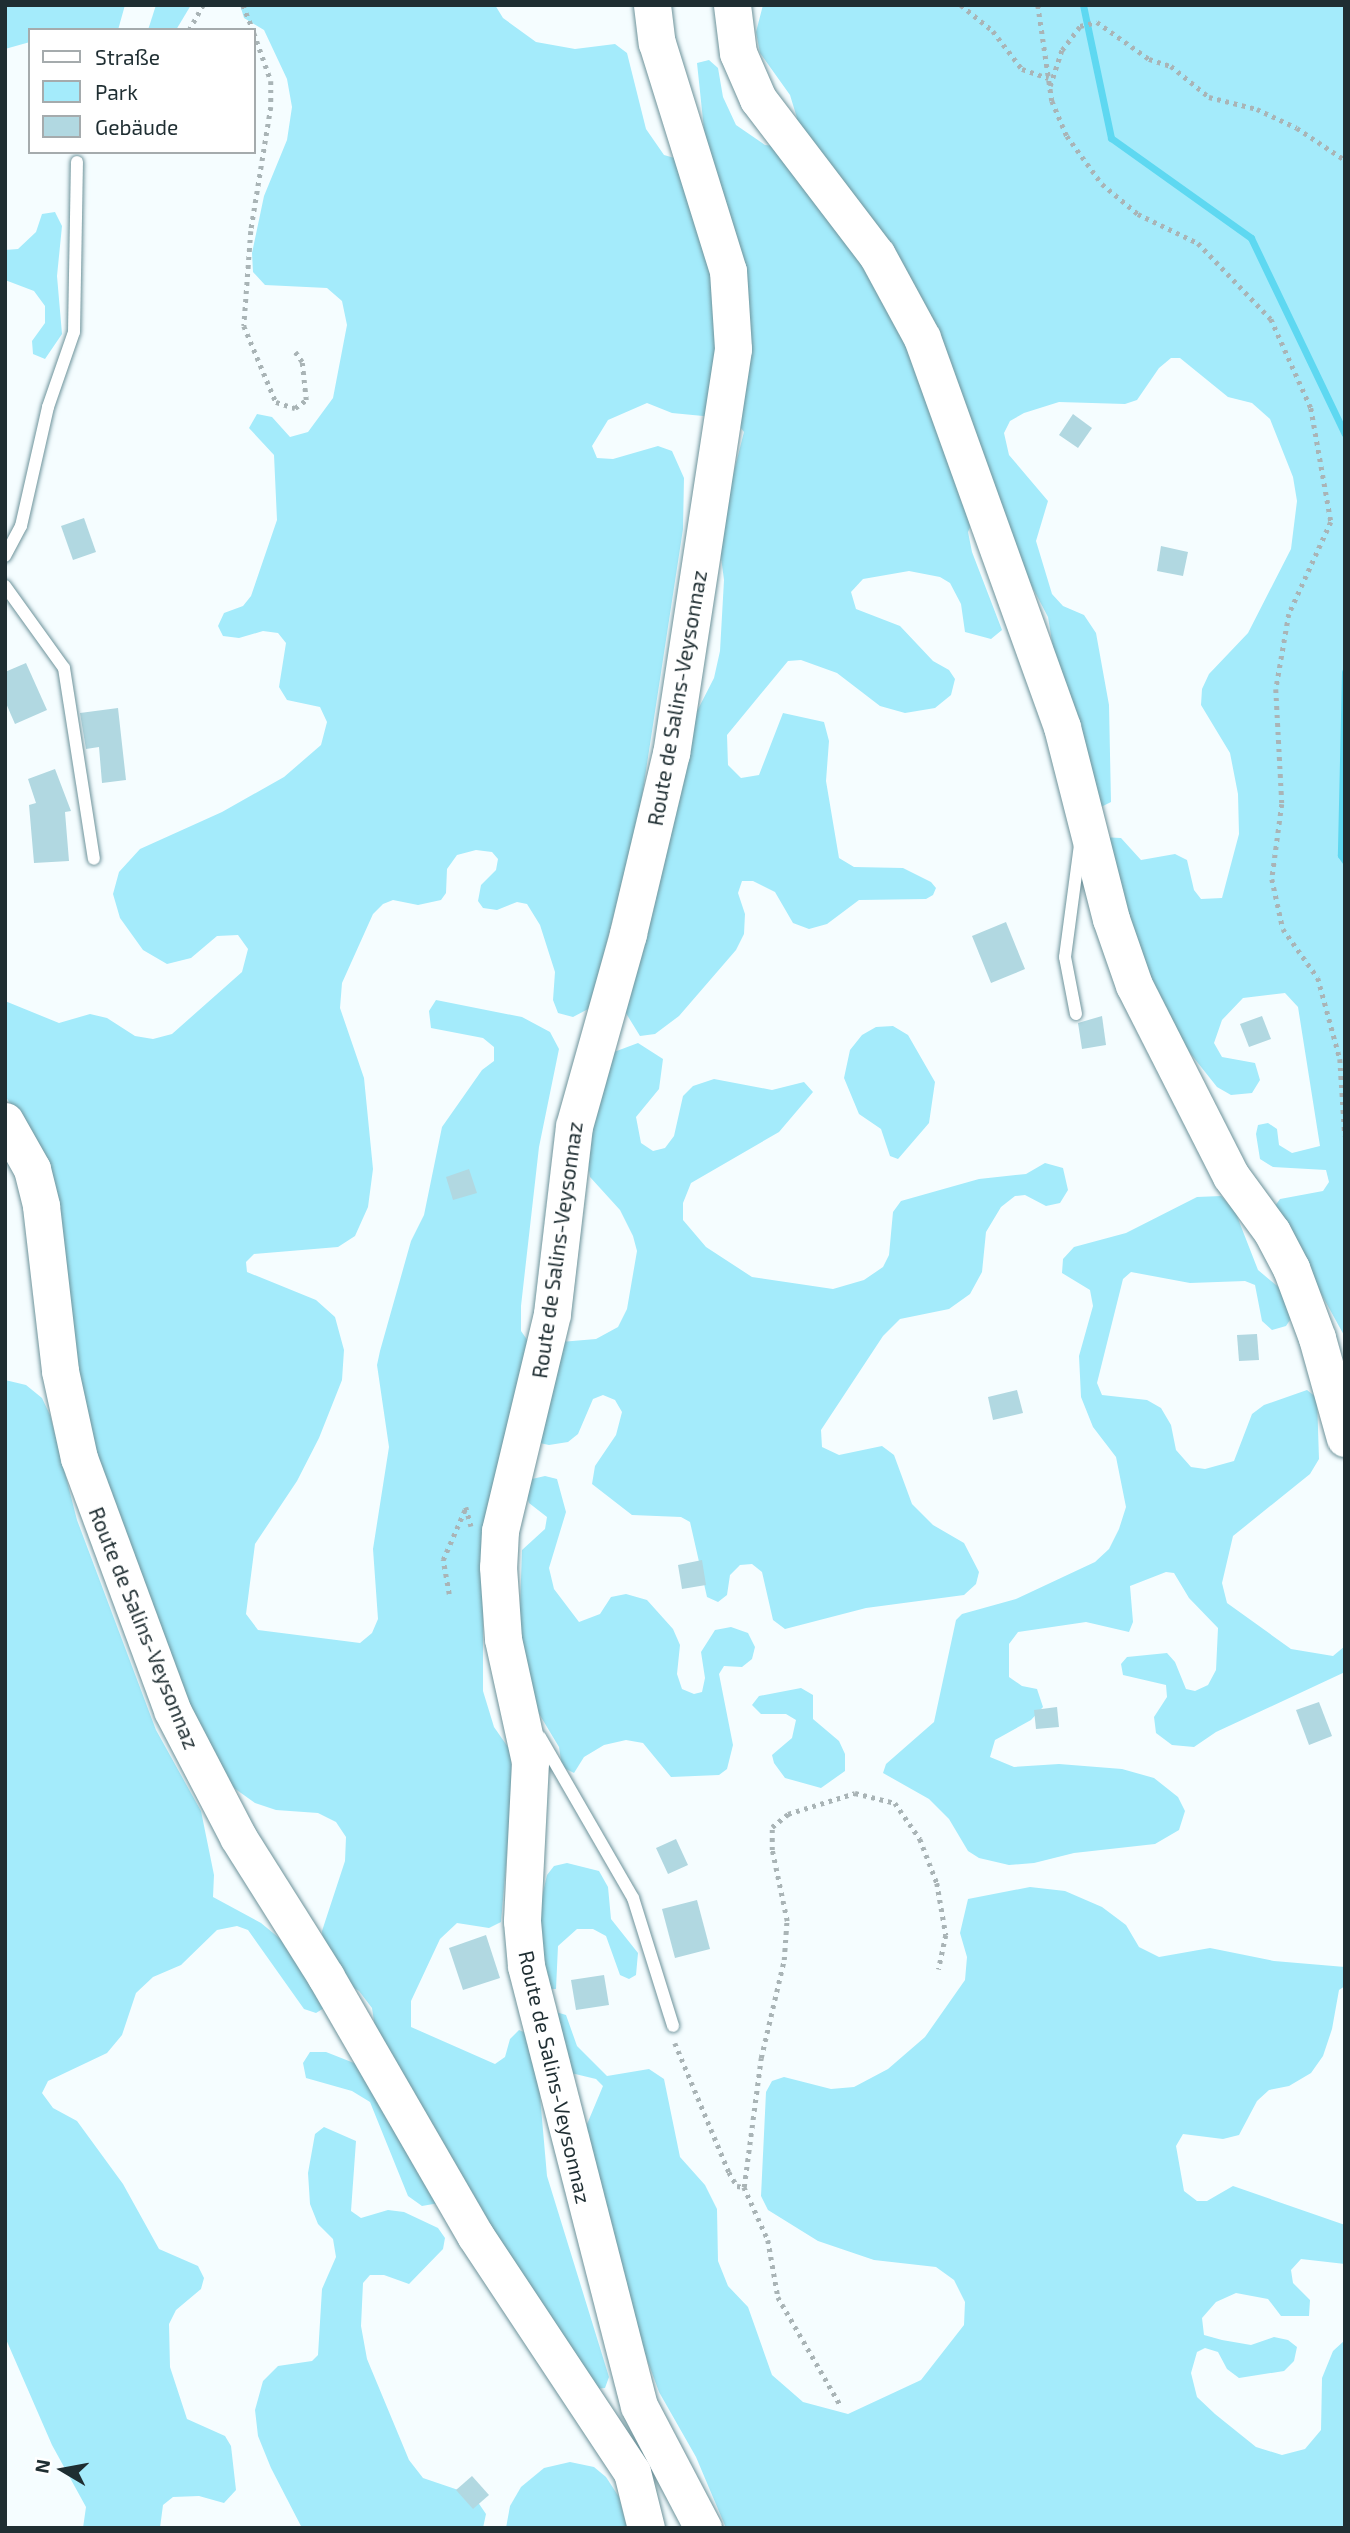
<!DOCTYPE html>
<html>
<head>
<meta charset="utf-8">
<style>
	body { margin:0 }
	#map { position:relative; width:1350px; height:2533px; overflow:hidden; background:#f5fdff; font-family:"Exo 2",sans-serif }
	div>[style] { position:absolute }
	[style*='--x'] { left:calc(var(--x)*1px); top:calc(var(--y)*1px); width:calc(var(--w)*1px); rotate:calc(var(--a)*1deg) }
	.green>* { inset:0; background:#a4ebfb }
	.stream>* { height:7px; margin:-3.5px; padding:0 3.5px; transform-origin:3.5px; border-radius:3.5px; background:#5ed8f1 }
	.building>* { inset:0; background:#b1d8e1 }
	.path>* { height:4.5px; margin-top:-2.25px; transform-origin:0; background:repeating-linear-gradient(90deg,#a9b4b6 0 3.5px,transparent 0 8.5px) }
	.roads { filter:drop-shadow(0 0 2px #6e939b) drop-shadow(0 0 2px #6e939b) }
	.lane>* { height:12px; margin:-6px; padding:0 6px; transform-origin:6px; border-radius:6px; background:#fff }
	.secondary>* { height:37px; margin:-18.5px; padding:0 18.5px; transform-origin:18.5px; border-radius:18.5px; background:#fff }
	span { translate:-50% -50%; white-space:nowrap; text-align:center; line-height:1.15; -webkit-text-stroke:6px #fff; paint-order:stroke }
	.street-label { font-size:21px; color:#1f2e32 }
	.frame { position:absolute; inset:0; border:7px solid #1f2e32; pointer-events:none }
	.legend { position:absolute; left:28px; top:28px; width:228px; height:126px; box-sizing:border-box; background:#fff; border:2px solid #a5abad; margin:0; padding:9px 12px; list-style:none; font-size:21px; color:#1f2e32 }
	.legend li { display:flex; align-items:center; gap:14px; height:35px }
	.legend b { width:35px; border:2px solid #a5abad }
	.north { position:absolute; left:28px; top:2435px; width:70px; height:70px; -webkit-text-stroke:5px #fff; paint-order:stroke; rotate:280deg; font-size:19px; font-weight:700; line-height:28px; text-align:center; color:#1f2e32 }
	.north::after { content:''; display:block; margin:auto; width:24px; height:32px; background:#1f2e32; clip-path:polygon(50% 0,100% 100%,50% 72%,0 100%) }
</style>
</head>
<body>
<div id="map">
	<div class="green">
		<i style="clip-path:polygon(5px 5px,125px 5px,118px 30px,30px 30px,30px 42px,5px 49px)"></i>
		<i style="clip-path:polygon(156px 5px,191px 5px,176px 30px,148px 30px)"></i>
		<i style="clip-path:polygon(240px 5px,495px 5px,503px 18px,536px 42px,575px 49px,615px 44px,627px 53px,646px 129px,664px 155px,678px 159px,705px 139px,697px 63px,709px 60px,718px 68px,723px 97px,736px 125px,765px 145px,776px 146px,795px 128px,797px 118px,790px 95px,760px 53px,756px 32px,763px 5px,1345px 5px,1345px 1337px,1308px 1270px,1269px 1214px,1280px 1199px,1323px 1191px,1329px 1182px,1326px 1170px,1273px 1167px,1260px 1159px,1256px 1134px,1258px 1125px,1268px 1123px,1277px 1129px,1279px 1145px,1292px 1153px,1320px 1146px,1298px 1007px,1285px 993px,1243px 998px,1222px 1020px,1214px 1043px,1222px 1057px,1255px 1063px,1260px 1080px,1252px 1093px,1231px 1095px,1217px 1087px,1167px 1024px,1101px 837px,1121px 838px,1141px 860px,1175px 854px,1187px 860px,1194px 890px,1201px 899px,1222px 898px,1239px 834px,1238px 794px,1230px 753px,1201px 705px,1202px 689px,1209px 674px,1248px 633px,1291px 549px,1297px 501px,1293px 477px,1270px 419px,1252px 403px,1228px 397px,1180px 358px,1171px 358px,1159px 368px,1137px 400px,1125px 404px,1059px 402px,1024px 413px,1010px 421px,1004px 433px,1009px 455px,1048px 501px,1036px 541px,1052px 594px,1063px 606px,1084px 615px,1096px 633px,1109px 705px,1111px 802px,1101px 807px,1091px 802px,1064px 715px,1048px 617px,1026px 575px,973px 520px,968px 532px,972px 552px,1002px 630px,991px 639px,965px 632px,961px 604px,950px 583px,940px 577px,909px 571px,863px 579px,851px 592px,856px 609px,900px 626px,933px 661px,949px 670px,955px 679px,951px 695px,935px 708px,905px 713px,880px 706px,837px 673px,801px 660px,788px 661px,727px 735px,728px 765px,741px 778px,759px 775px,783px 713px,824px 722px,829px 741px,826px 781px,839px 858px,854px 867px,903px 868px,931px 882px,936px 888px,933px 895px,926px 899px,859px 900px,827px 924px,809px 929px,793px 923px,775px 892px,753px 881px,742px 881px,738px 893px,745px 914px,744px 934px,736px 950px,679px 1016px,655px 1034px,640px 1036px,624px 1010px,692px 721px,714px 678px,720px 651px,724px 580px,718px 534px,744px 432px,734px 419px,672px 413px,647px 403px,608px 420px,592px 446px,597px 458px,613px 459px,658px 446px,672px 451px,684px 478px,683px 529px,639px 816px,590px 1008px,573px 1017px,558px 1013px,553px 1000px,555px 972px,540px 925px,527px 904px,517px 902px,497px 910px,483px 908px,478px 901px,481px 885px,496px 870px,498px 859px,492px 852px,476px 850px,457px 855px,447px 869px,446px 893px,441px 900px,418px 905px,393px 900px,383px 904px,373px 914px,342px 983px,340px 1008px,364px 1078px,373px 1169px,368px 1207px,355px 1236px,338px 1247px,254px 1254px,246px 1262px,247px 1272px,316px 1300px,335px 1317px,344px 1350px,342px 1380px,319px 1438px,297px 1481px,255px 1544px,246px 1614px,258px 1630px,360px 1643px,372px 1633px,378px 1619px,373px 1549px,389px 1447px,377px 1365px,380px 1351px,411px 1241px,424px 1215px,442px 1127px,482px 1070px,494px 1061px,494px 1047px,483px 1038px,431px 1028px,429px 1011px,436px 1000px,522px 1017px,550px 1032px,559px 1049px,539px 1147px,521px 1306px,521px 1331px,528px 1341px,537px 1344px,596px 1339px,618px 1327px,627px 1309px,637px 1251px,633px 1236px,620px 1210px,590px 1177px,587px 1156px,599px 1079px,614px 1052px,638px 1043px,663px 1059px,659px 1089px,636px 1117px,641px 1143px,653px 1151px,665px 1148px,674px 1136px,683px 1096px,693px 1086px,714px 1079px,772px 1090px,804px 1082px,813px 1092px,779px 1132px,691px 1183px,683px 1203px,683px 1220px,706px 1247px,752px 1277px,833px 1289px,864px 1280px,883px 1267px,889px 1255px,893px 1212px,901px 1201px,979px 1179px,1026px 1174px,1045px 1163px,1063px 1168px,1068px 1190px,1060px 1203px,1046px 1206px,1025px 1195px,1015px 1196px,1001px 1207px,986px 1232px,982px 1272px,970px 1294px,949px 1309px,900px 1319px,883px 1336px,821px 1430px,822px 1447px,839px 1455px,882px 1446px,894px 1455px,912px 1504px,933px 1525px,964px 1543px,979px 1572px,976px 1584px,964px 1595px,866px 1608px,785px 1629px,773px 1620px,762px 1572px,752px 1564px,740px 1565px,730px 1575px,727px 1595px,718px 1602px,707px 1597px,690px 1522px,681px 1517px,632px 1515px,592px 1484px,595px 1466px,616px 1435px,622px 1412px,615px 1400px,603px 1395px,593px 1399px,578px 1434px,568px 1442px,549px 1445px,535px 1442px,483px 1589px,483px 1691px,494px 1727px,510px 1750px,513px 1783px,501px 1922px,489px 1928px,457px 1923px,440px 1939px,411px 2001px,411px 2027px,495px 2064px,505px 2057px,510px 2039px,519px 2030px,528px 2034px,538px 2073px,547px 2176px,609px 2377px,605px 2388px,593px 2389px,439px 2203px,422px 2206px,408px 2196px,370px 2102px,352px 2091px,306px 2078px,303px 2063px,310px 2052px,326px 2052px,354px 2063px,372px 2045px,375px 2028px,372px 2008px,359px 1991px,337px 1978px,324px 1960px,322px 1931px,345px 1861px,346px 1837px,336px 1822px,318px 1813px,276px 1810px,255px 1803px,227px 1783px,209px 1755px,104px 1493px,26px 1126px,5px 1096px,5px 1001px,59px 1023px,90px 1014px,107px 1018px,135px 1036px,153px 1039px,172px 1034px,242px 972px,248px 949px,238px 935px,217px 936px,191px 958px,167px 964px,143px 950px,120px 918px,113px 894px,119px 872px,140px 849px,222px 812px,284px 777px,321px 745px,327px 722px,320px 707px,287px 700px,279px 687px,286px 643px,278px 633px,263px 631px,239px 638px,223px 636px,218px 626px,224px 613px,243px 606px,251px 596px,277px 520px,274px 455px,249px 428px,257px 414px,272px 417px,290px 437px,308px 432px,333px 398px,347px 325px,342px 301px,327px 288px,265px 285px,253px 272px,252px 253px,264px 196px,287px 140px,292px 107px,287px 79px,264px 30px,244px 18px)"></i>
		<i style="clip-path:polygon(55px 212px,62px 226px,57px 276px,62px 334px,45px 359px,33px 354px,32px 341px,45px 323px,45px 306px,34px 291px,5px 280px,5px 250px,18px 249px,36px 232px,42px 214px)"></i>
		<i style="clip-path:polygon(893px 1026px,908px 1035px,935px 1082px,929px 1123px,898px 1159px,890px 1156px,881px 1129px,859px 1114px,844px 1078px,850px 1050px,862px 1035px,876px 1027px)"></i>
		<i style="clip-path:polygon(1221px 1196px,1235px 1211px,1258px 1270px,1288px 1295px,1292px 1317px,1286px 1326px,1272px 1330px,1262px 1321px,1255px 1285px,1245px 1281px,1190px 1283px,1131px 1272px,1123px 1279px,1097px 1383px,1102px 1395px,1147px 1400px,1161px 1408px,1171px 1425px,1176px 1450px,1191px 1467px,1205px 1469px,1234px 1461px,1252px 1414px,1264px 1405px,1307px 1390px,1317px 1398px,1319px 1459px,1310px 1474px,1233px 1536px,1222px 1583px,1227px 1603px,1291px 1649px,1333px 1656px,1345px 1646px,1345px 1672px,1216px 1732px,1194px 1747px,1172px 1745px,1156px 1733px,1154px 1717px,1167px 1697px,1166px 1685px,1123px 1675px,1121px 1664px,1127px 1657px,1167px 1653px,1175px 1662px,1186px 1689px,1195px 1691px,1208px 1685px,1216px 1670px,1218px 1628px,1189px 1598px,1174px 1573px,1166px 1572px,1130px 1586px,1133px 1622px,1129px 1632px,1086px 1622px,1018px 1632px,1009px 1644px,1009px 1677px,1022px 1686px,1037px 1689px,1043px 1707px,1031px 1720px,995px 1740px,990px 1757px,1014px 1767px,1059px 1764px,1122px 1769px,1154px 1778px,1178px 1797px,1185px 1811px,1179px 1830px,1155px 1844px,1074px 1853px,1034px 1863px,1009px 1865px,979px 1858px,968px 1851px,949px 1819px,929px 1799px,883px 1773px,886px 1764px,934px 1722px,956px 1620px,962px 1614px,1016px 1599px,1095px 1562px,1109px 1549px,1119px 1529px,1126px 1507px,1116px 1457px,1093px 1427px,1081px 1397px,1079px 1356px,1093px 1306px,1090px 1290px,1062px 1273px,1063px 1259px,1074px 1247px,1126px 1233px,1197px 1197px)"></i>
		<i style="clip-path:polygon(5px 1380px,26px 1385px,42px 1398px,50px 1415px,77px 1520px,156px 1730px,201px 1811px,214px 1875px,213px 1897px,261px 1923px,290px 1947px,324px 2008px,316px 2013px,304px 2009px,248px 1930px,237px 1926px,217px 1930px,181px 1965px,153px 1977px,136px 1993px,122px 2035px,107px 2053px,48px 2081px,42px 2093px,53px 2108px,77px 2121px,123px 2184px,159px 2249px,198px 2266px,204px 2278px,201px 2289px,176px 2310px,169px 2324px,170px 2367px,187px 2419px,225px 2436px,231px 2446px,236px 2490px,224px 2503px,199px 2496px,173px 2497px,163px 2505px,160px 2528px,83px 2528px,86px 2507px,52px 2445px,5px 2337px)"></i>
		<i style="clip-path:polygon(545px 1476px,557px 1479px,566px 1512px,549px 1568px,554px 1589px,579px 1622px,600px 1614px,611px 1597px,626px 1594px,647px 1600px,673px 1629px,680px 1645px,677px 1674px,682px 1689px,694px 1694px,702px 1692px,705px 1678px,701px 1652px,715px 1630px,731px 1627px,748px 1633px,755px 1647px,752px 1659px,742px 1667px,724px 1666px,719px 1674px,733px 1745px,727px 1769px,719px 1775px,671px 1777px,643px 1743px,626px 1740px,604px 1745px,584px 1757px,574px 1773px,562px 1767px,559px 1747px,532px 1702px,519px 1637px,522px 1550px,545px 1529px,547px 1517px,529px 1503px,526px 1492px,532px 1479px)"></i>
		<i style="clip-path:polygon(801px 1688px,813px 1695px,813px 1719px,839px 1741px,845px 1754px,845px 1771px,821px 1788px,785px 1778px,774px 1763px,772px 1755px,792px 1738px,796px 1720px,786px 1714px,761px 1714px,752px 1705px,759px 1696px)"></i>
		<i style="clip-path:polygon(567px 1863px,599px 1871px,608px 1887px,611px 1919px,638px 1953px,636px 1975px,629px 1979px,620px 1975px,606px 1936px,593px 1929px,577px 1929px,558px 1946px,556px 1989px,549px 1989px,538px 1914px,547px 1875px,554px 1866px)"></i>
		<i style="clip-path:polygon(1030px 1887px,1065px 1891px,1102px 1907px,1126px 1925px,1139px 1947px,1159px 1957px,1210px 1948px,1274px 1961px,1345px 1967px,1345px 1986px,1339px 1990px,1332px 2029px,1323px 2056px,1311px 2073px,1289px 2086px,1269px 2090px,1257px 2101px,1239px 2135px,1223px 2139px,1183px 2134px,1176px 2146px,1184px 2191px,1197px 2201px,1207px 2201px,1233px 2186px,1345px 2225px,1345px 2264px,1301px 2259px,1291px 2270px,1293px 2283px,1310px 2300px,1309px 2316px,1281px 2316px,1268px 2299px,1236px 2293px,1216px 2302px,1202px 2318px,1204px 2335px,1222px 2340px,1251px 2345px,1274px 2337px,1288px 2340px,1297px 2347px,1294px 2361px,1284px 2371px,1239px 2378px,1227px 2369px,1218px 2352px,1205px 2348px,1197px 2352px,1191px 2373px,1197px 2397px,1215px 2414px,1256px 2447px,1282px 2455px,1305px 2449px,1321px 2430px,1322px 2378px,1333px 2351px,1345px 2340px,1345px 2528px,726px 2528px,696px 2457px,659px 2392px,637px 2332px,585px 2129px,603px 2086px,596px 2079px,571px 2073px,556px 2012px,566px 2015px,577px 2046px,607px 2076px,649px 2069px,664px 2079px,680px 2157px,705px 2185px,717px 2209px,718px 2261px,728px 2286px,748px 2307px,772px 2375px,803px 2402px,848px 2414px,921px 2380px,964px 2325px,965px 2302px,954px 2280px,936px 2267px,874px 2260px,818px 2241px,768px 2210px,761px 2196px,766px 2092px,772px 2081px,784px 2077px,831px 2089px,854px 2087px,888px 2069px,925px 2037px,965px 1980px,967px 1957px,960px 1933px,968px 1899px)"></i>
		<i style="clip-path:polygon(324px 2127px,356px 2141px,351px 2211px,361px 2218px,388px 2210px,404px 2212px,438px 2228px,445px 2238px,443px 2249px,409px 2284px,384px 2275px,370px 2275px,363px 2283px,361px 2326px,367px 2359px,409px 2460px,423px 2478px,473px 2495px,486px 2514px,483px 2528px,302px 2528px,271px 2468px,258px 2436px,255px 2410px,263px 2381px,278px 2366px,312px 2361px,318px 2355px,322px 2289px,336px 2257px,333px 2239px,318px 2224px,310px 2204px,308px 2173px,315px 2134px)"></i>
		<i style="clip-path:polygon(570px 2462px,594px 2467px,606px 2477px,619px 2497px,627px 2528px,506px 2528px,510px 2506px,521px 2487px,544px 2468px)"></i>
	</div>
	<div class="stream">
		<i style="--x:1083;--y:5;--w:136;--a:78.1"></i>
		<i style="--x:1111;--y:138;--w:172;--a:35.5"></i>
		<i style="--x:1251;--y:238;--w:217;--a:64.4"></i>
		<i style="--x:1345;--y:672;--w:183;--a:91.3"></i>
		<i style="--x:1341;--y:855;--w:7;--a:56"></i>
	</div>
	<div class="building">
		<i style="clip-path:polygon(1073px 414px,1092px 428px,1078px 448px,1059px 435px)"></i>
		<i style="clip-path:polygon(84px 518px,96px 552px,73px 560px,61px 526px)"></i>
		<i style="clip-path:polygon(1161px 546px,1188px 552px,1183px 576px,1157px 571px)"></i>
		<i style="clip-path:polygon(26px 663px,47px 710px,15px 724px,5px 701px,5px 672px)"></i>
		<i style="clip-path:polygon(118px 708px,126px 780px,102px 783px,99px 747px,86px 749px,80px 713px)"></i>
		<i style="clip-path:polygon(55px 769px,71px 811px,65px 812px,69px 861px,34px 863px,29px 805px,36px 803px,28px 779px)"></i>
		<i style="clip-path:polygon(1006px 922px,1025px 969px,991px 983px,972px 936px)"></i>
		<i style="clip-path:polygon(1102px 1016px,1106px 1045px,1082px 1049px,1078px 1023px)"></i>
		<i style="clip-path:polygon(1262px 1016px,1271px 1039px,1249px 1047px,1240px 1024px)"></i>
		<i style="clip-path:polygon(469px 1169px,477px 1193px,453px 1200px,446px 1177px)"></i>
		<i style="clip-path:polygon(1257px 1334px,1259px 1360px,1239px 1361px,1237px 1335px)"></i>
		<i style="clip-path:polygon(1017px 1390px,1023px 1413px,993px 1420px,988px 1397px)"></i>
		<i style="clip-path:polygon(702px 1560px,706px 1585px,682px 1589px,678px 1565px)"></i>
		<i style="clip-path:polygon(1319px 1702px,1332px 1736px,1309px 1745px,1296px 1710px)"></i>
		<i style="clip-path:polygon(1057px 1707px,1059px 1727px,1036px 1729px,1034px 1710px)"></i>
		<i style="clip-path:polygon(676px 1839px,688px 1865px,668px 1874px,656px 1848px)"></i>
		<i style="clip-path:polygon(697px 1900px,710px 1949px,675px 1958px,662px 1909px)"></i>
		<i style="clip-path:polygon(486px 1935px,500px 1978px,463px 1990px,449px 1948px)"></i>
		<i style="clip-path:polygon(604px 1975px,609px 2005px,576px 2010px,571px 1980px)"></i>
		<i style="clip-path:polygon(472px 2476px,489px 2495px,473px 2509px,456px 2490px)"></i>
	</div>
	<div class="path">
		<i style="--x:243;--y:5;--w:27;--a:68"></i>
		<i style="--x:961;--y:5;--w:41;--a:39.1"></i>
		<i style="--x:993;--y:31;--w:48;--a:52.7"></i>
		<i style="--x:1022;--y:69;--w:28;--a:19"></i>
		<i style="--x:1038;--y:5;--w:97;--a:81.7"></i>
		<i style="--x:1052;--y:101;--w:38;--a:67"></i>
		<i style="--x:1067;--y:136;--w:59;--a:53.9"></i>
		<i style="--x:1102;--y:184;--w:47;--a:39.8"></i>
		<i style="--x:1138;--y:214;--w:67;--a:25.8"></i>
		<i style="--x:1198;--y:243;--w:105;--a:46.2"></i>
		<i style="--x:1271;--y:319;--w:98;--a:65.8"></i>
		<i style="--x:1311;--y:408;--w:116;--a:80"></i>
		<i style="--x:1331;--y:522;--w:101;--a:114.5"></i>
		<i style="--x:1289;--y:614;--w:76;--a:99.8"></i>
		<i style="--x:1276;--y:689;--w:115;--a:87"></i>
		<i style="--x:1282;--y:804;--w:76;--a:97.6"></i>
		<i style="--x:1272;--y:879;--w:51;--a:77.6"></i>
		<i style="--x:1283;--y:929;--w:60;--a:54.5"></i>
		<i style="--x:1318;--y:978;--w:84;--a:74.8"></i>
		<i style="--x:1340;--y:1059;--w:77;--a:86.3"></i>
		<i style="--x:189;--y:30;--w:29;--a:-61"></i>
		<i style="--x:254;--y:33;--w:51;--a:70.5"></i>
		<i style="--x:271;--y:81;--w:26;--a:90"></i>
		<i style="--x:271;--y:107;--w:126;--a:99.2"></i>
		<i style="--x:251;--y:231;--w:95;--a:94.2"></i>
		<i style="--x:244;--y:326;--w:82;--a:67.2"></i>
		<i style="--x:276;--y:402;--w:20;--a:18"></i>
		<i style="--x:295;--y:408;--w:14;--a:-36"></i>
		<i style="--x:306;--y:400;--w:38;--a:-96"></i>
		<i style="--x:302;--y:362;--w:12;--a:-125"></i>
		<i style="--x:1050;--y:86;--w:38;--a:-72"></i>
		<i style="--x:1062;--y:50;--w:30;--a:-53"></i>
		<i style="--x:1080;--y:26;--w:17;--a:-13"></i>
		<i style="--x:1097;--y:22;--w:64;--a:35.4"></i>
		<i style="--x:1149;--y:59;--w:23;--a:18"></i>
		<i style="--x:1171;--y:66;--w:49;--a:39.2"></i>
		<i style="--x:1209;--y:97;--w:49;--a:14"></i>
		<i style="--x:1257;--y:109;--w:44;--a:25.4"></i>
		<i style="--x:1297;--y:128;--w:58;--a:33.7"></i>
		<i style="--x:449;--y:1594;--w:35;--a:-100"></i>
		<i style="--x:443;--y:1560;--w:58;--a:-66.5"></i>
		<i style="--x:466;--y:1507;--w:20;--a:75"></i>
		<i style="--x:675;--y:2043;--w:140;--a:67.3"></i>
		<i style="--x:729;--y:2172;--w:16;--a:60"></i>
		<i style="--x:737;--y:2186;--w:7;--a:8"></i>
		<i style="--x:744;--y:2187;--w:130;--a:-82.5"></i>
		<i style="--x:761;--y:2058;--w:101;--a:-76.8"></i>
		<i style="--x:784;--y:1960;--w:39;--a:-86"></i>
		<i style="--x:787;--y:1921;--w:73;--a:-101.9"></i>
		<i style="--x:772;--y:1850;--w:23;--a:-90"></i>
		<i style="--x:772;--y:1827;--w:21;--a:-39"></i>
		<i style="--x:788;--y:1814;--w:70;--a:-17.4"></i>
		<i style="--x:855;--y:1793;--w:41;--a:14"></i>
		<i style="--x:895;--y:1803;--w:44;--a:55.2"></i>
		<i style="--x:920;--y:1839;--w:47;--a:68.9"></i>
		<i style="--x:937;--y:1883;--w:53;--a:80.2"></i>
		<i style="--x:946;--y:1935;--w:35;--a:102"></i>
		<i style="--x:744;--y:2187;--w:58;--a:65.6"></i>
		<i style="--x:768;--y:2240;--w:58;--a:80"></i>
		<i style="--x:778;--y:2297;--w:126;--a:60"></i>
	</div>
	<div class="roads">
		<div class="lane">
			<i style="--x:5;--y:556;--w:34;--a:-62"></i>
			<i style="--x:21;--y:526;--w:122;--a:-77.2"></i>
			<i style="--x:48;--y:407;--w:79;--a:-70.9"></i>
			<i style="--x:74;--y:332;--w:170;--a:-89"></i>
			<i style="--x:5;--y:586;--w:101;--a:54.3"></i>
			<i style="--x:64;--y:668;--w:193;--a:81.1"></i>
			<i style="--x:1076;--y:1014;--w:58;--a:-100.9"></i>
			<i style="--x:1065;--y:957;--w:113;--a:-82.4"></i>
			<i style="--x:540;--y:1737;--w:186;--a:60"></i>
			<i style="--x:633;--y:1898;--w:134;--a:72.6"></i>
		</div>
		<div class="secondary">
			<i style="--x:652;--y:5;--w:38;--a:83"></i>
			<i style="--x:657;--y:43;--w:239;--a:72.7"></i>
			<i style="--x:728;--y:271;--w:78;--a:86.3"></i>
			<i style="--x:733;--y:349;--w:409;--a:98.7"></i>
			<i style="--x:671;--y:753;--w:186;--a:103.4"></i>
			<i style="--x:628;--y:934;--w:199;--a:105.7"></i>
			<i style="--x:574;--y:1126;--w:189;--a:96.7"></i>
			<i style="--x:552;--y:1314;--w:223;--a:103.5"></i>
			<i style="--x:500;--y:1531;--w:36;--a:93"></i>
			<i style="--x:498;--y:1567;--w:72;--a:86"></i>
			<i style="--x:503;--y:1639;--w:126;--a:77.6"></i>
			<i style="--x:530;--y:1762;--w:159;--a:92.9"></i>
			<i style="--x:522;--y:1921;--w:45;--a:84.9"></i>
			<i style="--x:526;--y:1966;--w:454;--a:75.6"></i>
			<i style="--x:639;--y:2406;--w:138;--a:62.3"></i>
			<i style="--x:732;--y:5;--w:48;--a:82.9"></i>
			<i style="--x:738;--y:53;--w:50;--a:66.5"></i>
			<i style="--x:758;--y:99;--w:196;--a:52.7"></i>
			<i style="--x:877;--y:255;--w:94;--a:61.5"></i>
			<i style="--x:922;--y:338;--w:413;--a:70.2"></i>
			<i style="--x:1062;--y:727;--w:198;--a:75.7"></i>
			<i style="--x:1111;--y:919;--w:70;--a:70.8"></i>
			<i style="--x:1134;--y:985;--w:214;--a:63.1"></i>
			<i style="--x:1231;--y:1176;--w:69;--a:53.8"></i>
			<i style="--x:1272;--y:1232;--w:41;--a:62.2"></i>
			<i style="--x:1291;--y:1268;--w:75;--a:69.6"></i>
			<i style="--x:1317;--y:1338;--w:104;--a:74.4"></i>
			<i style="--x:5;--y:1121;--w:55;--a:60.6"></i>
			<i style="--x:32;--y:1169;--w:38;--a:76"></i>
			<i style="--x:41;--y:1206;--w:166;--a:83.4"></i>
			<i style="--x:60;--y:1371;--w:89;--a:77.7"></i>
			<i style="--x:79;--y:1458;--w:269;--a:69.7"></i>
			<i style="--x:172;--y:1710;--w:143;--a:62.5"></i>
			<i style="--x:238;--y:1837;--w:165;--a:57.8"></i>
			<i style="--x:326;--y:1977;--w:298;--a:60"></i>
			<i style="--x:475;--y:2235;--w:284;--a:56.5"></i>
			<i style="--x:632;--y:2472;--w:58;--a:76"></i>
		</div>
	</div>
	<div class="street-label">
		<span style="left:677px;top:698px;rotate:-80deg">Route de Salins-Veysonnaz</span>
		<span style="left:557px;top:1250px;rotate:-82deg">Route de Salins-Veysonnaz</span>
		<span style="left:144px;top:1628px;rotate:68deg">Route de Salins-Veysonnaz</span>
		<span style="left:555px;top:2077px;rotate:77deg">Route de Salins-Veysonnaz</span>
	</div>
	<div class="frame"></div>
	<ul class="legend">
	<li><b style="height:9px;background:#fff"></b>Straße</li>
	<li><b style="height:19px;background:#a4ebfb"></b>Park</li>
	<li><b style="height:19px;background:#b1d8e1"></b>Gebäude</li>
	</ul>
	<div class="north">N</div>
</div>
</body>
</html>
